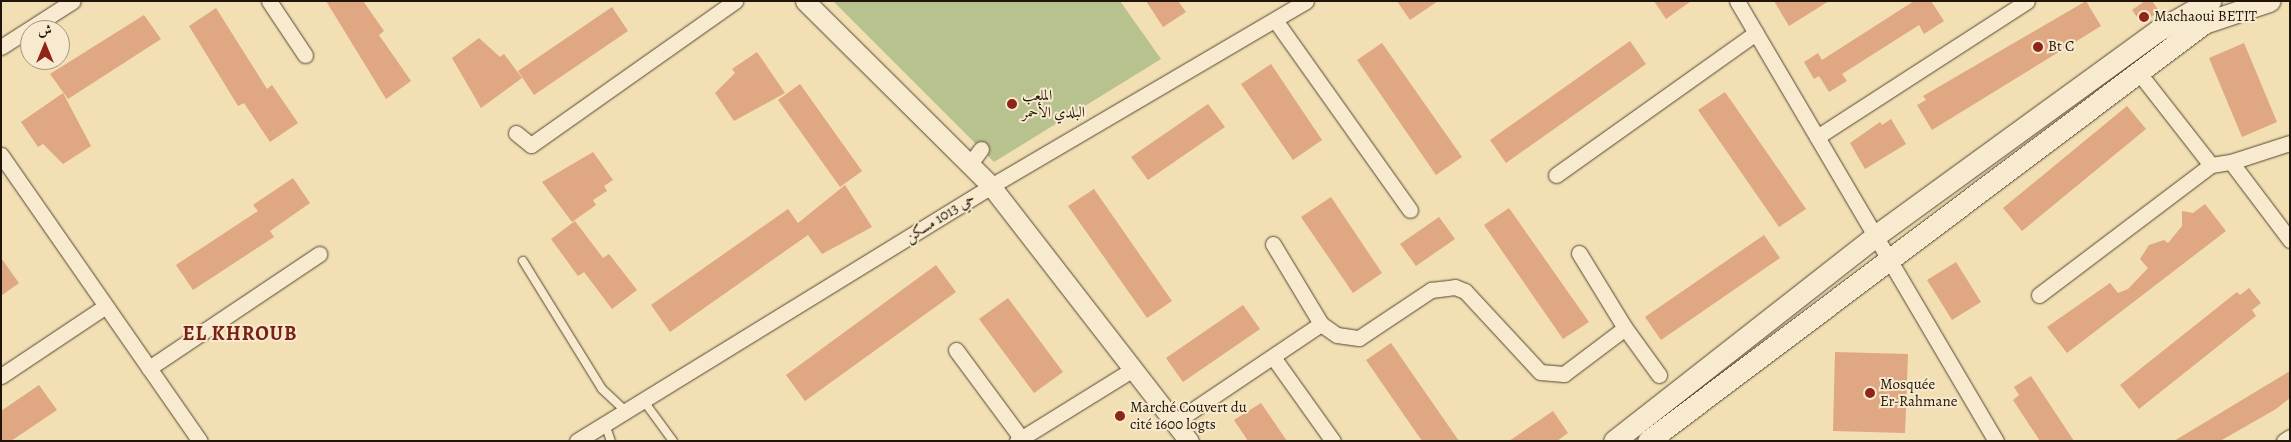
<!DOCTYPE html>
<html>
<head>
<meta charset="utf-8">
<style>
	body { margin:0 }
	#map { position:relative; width:2291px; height:442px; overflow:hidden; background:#f2dfb3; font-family:Alegreya,Amiri,serif }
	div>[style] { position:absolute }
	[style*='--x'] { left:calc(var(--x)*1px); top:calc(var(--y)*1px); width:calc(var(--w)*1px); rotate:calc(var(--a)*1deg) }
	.green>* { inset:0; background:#b7c28f }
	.building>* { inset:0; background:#dfa782 }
	.roads { filter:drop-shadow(0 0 1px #554733) drop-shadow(0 0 1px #554733) }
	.service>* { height:8px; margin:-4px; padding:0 4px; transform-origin:4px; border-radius:4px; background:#f7eace }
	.minor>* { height:15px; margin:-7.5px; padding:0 7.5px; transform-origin:7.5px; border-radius:7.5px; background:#f7eace }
	.tertiary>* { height:19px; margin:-9.5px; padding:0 9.5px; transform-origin:9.5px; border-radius:9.5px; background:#f7eace }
	.secondary>* { height:21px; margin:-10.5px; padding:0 10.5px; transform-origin:10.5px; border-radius:10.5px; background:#f7eace }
	.dots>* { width:14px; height:14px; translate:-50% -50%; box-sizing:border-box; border:2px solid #f7eace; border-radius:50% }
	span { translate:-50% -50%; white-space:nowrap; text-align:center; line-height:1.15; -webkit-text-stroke:4px #f7eace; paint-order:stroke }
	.poi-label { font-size:15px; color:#211408 }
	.left { translate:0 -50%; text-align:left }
	.street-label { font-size:15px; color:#211408 }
	.district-label { font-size:20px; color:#7a1f14; font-weight:700; letter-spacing:1px }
	.frame { position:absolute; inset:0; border:2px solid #211408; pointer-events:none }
	.north { position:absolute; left:20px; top:20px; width:50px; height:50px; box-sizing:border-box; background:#f7eace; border:1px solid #a1947f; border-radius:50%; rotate:0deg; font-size:14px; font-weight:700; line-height:20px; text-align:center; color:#211408 }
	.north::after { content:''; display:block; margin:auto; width:18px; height:22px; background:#8f2418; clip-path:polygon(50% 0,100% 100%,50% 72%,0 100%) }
</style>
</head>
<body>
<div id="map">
	<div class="green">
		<i style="clip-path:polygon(833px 1px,1120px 1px,1161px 59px,994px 162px)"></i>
	</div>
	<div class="building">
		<i style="clip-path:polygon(326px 1px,363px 1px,384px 31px,379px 35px,411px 81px,386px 99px)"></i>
		<i style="clip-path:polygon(1146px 1px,1178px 1px,1186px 12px,1163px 27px)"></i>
		<i style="clip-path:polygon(1397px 1px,1438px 1px,1410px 20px)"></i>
		<i style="clip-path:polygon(1654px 1px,1691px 1px,1666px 19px)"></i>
		<i style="clip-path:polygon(1774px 1px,1829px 1px,1789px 26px)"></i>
		<i style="clip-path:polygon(1914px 1px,1931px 1px,1944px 21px,1924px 34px,1919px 25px,1842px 74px,1847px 81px,1829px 92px,1819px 76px,1814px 79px,1804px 62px,1818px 53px,1822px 60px)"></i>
		<i style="clip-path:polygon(2086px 1px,2101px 26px,1932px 130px,1917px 105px,1926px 100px,1923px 96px)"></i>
		<i style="clip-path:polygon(2145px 1px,2152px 1px,2159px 11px,2142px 24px,2132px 10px)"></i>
		<i style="clip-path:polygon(612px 7px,628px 31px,534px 95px,518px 71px)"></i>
		<i style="clip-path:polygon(216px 8px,267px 89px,272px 85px,298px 123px,270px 142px,244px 103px,238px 106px,189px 26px)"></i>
		<i style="clip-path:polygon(144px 15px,161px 39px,68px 99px,50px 74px)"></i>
		<i style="clip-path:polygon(479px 38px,500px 57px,504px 54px,522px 78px,481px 108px,452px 58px)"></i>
		<i style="clip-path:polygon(1630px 41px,1646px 64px,1506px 163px,1490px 140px)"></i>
		<i style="clip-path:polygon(1382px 43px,1462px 157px,1436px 175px,1357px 60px)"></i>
		<i style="clip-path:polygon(2244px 43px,2277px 122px,2242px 137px,2209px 58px)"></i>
		<i style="clip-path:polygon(757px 52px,785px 93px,734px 121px,715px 93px,735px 73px,732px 69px)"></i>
		<i style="clip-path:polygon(1271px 64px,1322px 140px,1293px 160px,1241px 84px)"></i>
		<i style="clip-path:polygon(800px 84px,862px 171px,840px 187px,778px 100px)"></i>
		<i style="clip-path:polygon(1725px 92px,1806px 209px,1779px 227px,1698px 110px)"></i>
		<i style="clip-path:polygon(63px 93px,91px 146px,63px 164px,43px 144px,38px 147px,21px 122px)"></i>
		<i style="clip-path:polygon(1208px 104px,1225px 127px,1148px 180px,1131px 157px)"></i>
		<i style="clip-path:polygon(2127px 106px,2146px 129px,2022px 231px,2003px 208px)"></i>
		<i style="clip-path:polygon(1891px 119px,1906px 144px,1865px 169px,1850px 143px,1880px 122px,1882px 125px)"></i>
		<i style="clip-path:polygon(593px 152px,613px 180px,604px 186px,607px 191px,593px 200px,596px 205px,572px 222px,542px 182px)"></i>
		<i style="clip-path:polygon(293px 178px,310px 203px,270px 231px,274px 237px,193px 290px,176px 265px,258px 211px,253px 205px)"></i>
		<i style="clip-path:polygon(845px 185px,872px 227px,822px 254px,808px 235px,670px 332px,651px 305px,788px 209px,798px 223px)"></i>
		<i style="clip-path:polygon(1094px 189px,1172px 301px,1147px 318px,1068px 206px)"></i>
		<i style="clip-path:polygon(1331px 197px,1382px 273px,1353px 293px,1301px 217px)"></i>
		<i style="clip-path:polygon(2205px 204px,2226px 231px,2067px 353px,2047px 327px,2110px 283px,2118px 293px,2128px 289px,2148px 268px,2140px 259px,2149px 245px,2164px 240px,2168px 243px,2182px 226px,2182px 211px,2193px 213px)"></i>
		<i style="clip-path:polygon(1509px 208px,1589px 322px,1563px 339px,1484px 225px)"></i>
		<i style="clip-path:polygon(1439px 217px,1455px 239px,1416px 266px,1400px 244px)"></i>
		<i style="clip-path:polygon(575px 221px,603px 258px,609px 254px,637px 290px,612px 309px,584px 272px,578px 276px,551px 239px)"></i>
		<i style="clip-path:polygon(1764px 235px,1780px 258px,1661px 340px,1645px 317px)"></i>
		<i style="clip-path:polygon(1px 258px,19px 283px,1px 296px)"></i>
		<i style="clip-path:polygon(1956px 262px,1981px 302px,1952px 320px,1927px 280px)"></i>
		<i style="clip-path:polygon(936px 265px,956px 292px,805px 401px,786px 375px)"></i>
		<i style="clip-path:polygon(2249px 288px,2261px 303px,2252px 310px,2256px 316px,2139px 409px,2120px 385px,2237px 292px,2240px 295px)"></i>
		<i style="clip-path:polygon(1008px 298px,1063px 372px,1034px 393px,979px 319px)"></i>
		<i style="clip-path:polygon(1243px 305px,1260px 329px,1183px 382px,1166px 358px)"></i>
		<i style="clip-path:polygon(1391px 343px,1459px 441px,1422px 441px,1366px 360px)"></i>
		<i style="clip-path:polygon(1835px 352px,1908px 354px,1905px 433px,1833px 431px)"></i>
		<i style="clip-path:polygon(2290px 371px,2290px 398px,2276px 409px,2220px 441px,2174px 441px)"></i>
		<i style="clip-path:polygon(2031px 376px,2074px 441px,2040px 441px,2013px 400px,2019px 395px,2014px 387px)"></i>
		<i style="clip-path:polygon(39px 385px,57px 410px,11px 441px,1px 441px,1px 411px)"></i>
		<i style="clip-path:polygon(1261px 403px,1287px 441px,1248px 441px,1234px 420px)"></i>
		<i style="clip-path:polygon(1553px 411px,1568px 433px,1557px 441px,1509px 441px)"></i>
	</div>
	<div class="roads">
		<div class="service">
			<i style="--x:523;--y:261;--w:150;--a:58.3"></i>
			<i style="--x:602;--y:389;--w:33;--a:43"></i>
			<i style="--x:643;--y:400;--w:51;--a:53.8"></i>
			<i style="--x:605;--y:424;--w:18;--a:71"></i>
		</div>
		<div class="minor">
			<i style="--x:269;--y:1;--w:65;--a:56.3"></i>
			<i style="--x:1737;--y:1;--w:511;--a:59.52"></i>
			<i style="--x:1275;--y:20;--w:233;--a:54.6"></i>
			<i style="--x:1;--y:47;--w:85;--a:-32.6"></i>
			<i style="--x:2139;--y:73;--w:117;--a:52"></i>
			<i style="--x:2211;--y:165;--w:20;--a:-9"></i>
			<i style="--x:2231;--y:162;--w:98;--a:52.9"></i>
			<i style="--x:516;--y:133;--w:19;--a:39"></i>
			<i style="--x:531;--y:145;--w:250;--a:-35.2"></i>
			<i style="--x:1817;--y:137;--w:250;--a:-32.9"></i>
			<i style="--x:1;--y:155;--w:348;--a:55.2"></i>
			<i style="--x:2231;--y:162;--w:62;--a:-17.9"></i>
			<i style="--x:969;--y:165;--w:20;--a:-53"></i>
			<i style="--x:1556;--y:175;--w:245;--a:-35.4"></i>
			<i style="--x:1273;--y:244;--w:93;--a:59"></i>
			<i style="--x:1579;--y:253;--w:88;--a:58.5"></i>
			<i style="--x:2039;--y:295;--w:216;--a:-37.1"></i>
			<i style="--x:956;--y:350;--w:109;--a:53.5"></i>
			<i style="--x:1273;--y:357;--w:103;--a:54.5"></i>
			<i style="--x:149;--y:368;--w:205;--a:-33.8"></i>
			<i style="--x:1;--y:376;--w:126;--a:-33.7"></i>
			<i style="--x:1175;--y:422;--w:176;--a:-33.9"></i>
			<i style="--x:1321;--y:324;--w:19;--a:35"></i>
			<i style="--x:1337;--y:335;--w:22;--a:8"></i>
			<i style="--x:1359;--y:338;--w:87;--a:-33.7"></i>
			<i style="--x:1431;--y:290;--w:24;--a:-7"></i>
			<i style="--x:1455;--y:287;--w:11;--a:22"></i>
			<i style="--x:1465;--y:291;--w:110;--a:47.2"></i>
			<i style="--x:1540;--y:372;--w:24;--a:5"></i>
			<i style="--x:1564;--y:374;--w:76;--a:-37"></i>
			<i style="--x:1625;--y:328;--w:58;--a:54.1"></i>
			<i style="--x:577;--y:441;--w:486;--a:-31.6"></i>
			<i style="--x:991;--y:186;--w:365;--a:-30.4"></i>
			<i style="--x:1017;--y:441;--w:137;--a:-31.8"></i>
			<i style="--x:2284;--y:441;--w:7;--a:-34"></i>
		</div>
		<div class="tertiary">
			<i style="--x:805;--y:1;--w:262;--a:44.8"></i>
			<i style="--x:991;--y:186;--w:323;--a:52.2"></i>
		</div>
		<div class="secondary">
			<i style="--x:1614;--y:441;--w:332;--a:-38.1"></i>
			<i style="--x:1875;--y:236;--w:351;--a:-36"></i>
			<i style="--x:2159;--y:30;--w:59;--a:-29.6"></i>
			<i style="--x:1648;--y:441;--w:696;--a:-36.94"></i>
			<i style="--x:2204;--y:23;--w:69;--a:-18.7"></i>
		</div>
	</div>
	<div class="dots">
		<i style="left:2144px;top:17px;background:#8f2418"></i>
		<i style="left:2038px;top:47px;background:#8f2418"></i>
		<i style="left:1012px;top:104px;background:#8f2418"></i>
		<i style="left:1870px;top:393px;background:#8f2418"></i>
		<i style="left:1120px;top:416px;background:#8f2418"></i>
	</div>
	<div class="poi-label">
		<span class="left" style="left:2154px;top:17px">Machaoui BETIT</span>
		<span class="left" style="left:2048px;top:47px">Bt C</span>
		<span class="left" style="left:1022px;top:104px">الملعب<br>البلدي الأحمر</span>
		<span class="left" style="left:1880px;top:393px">Mosquée<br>Er-Rahmane</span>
		<span class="left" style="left:1130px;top:416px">Marché Couvert du<br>cité 1600 logts</span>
	</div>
	<div class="street-label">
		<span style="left:940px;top:218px;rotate:-32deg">حي 1013 مسكن</span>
	</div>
	<div class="district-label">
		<span style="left:240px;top:333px">EL KHROUB</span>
	</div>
	<div class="frame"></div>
	<div class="north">ش</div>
</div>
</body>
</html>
